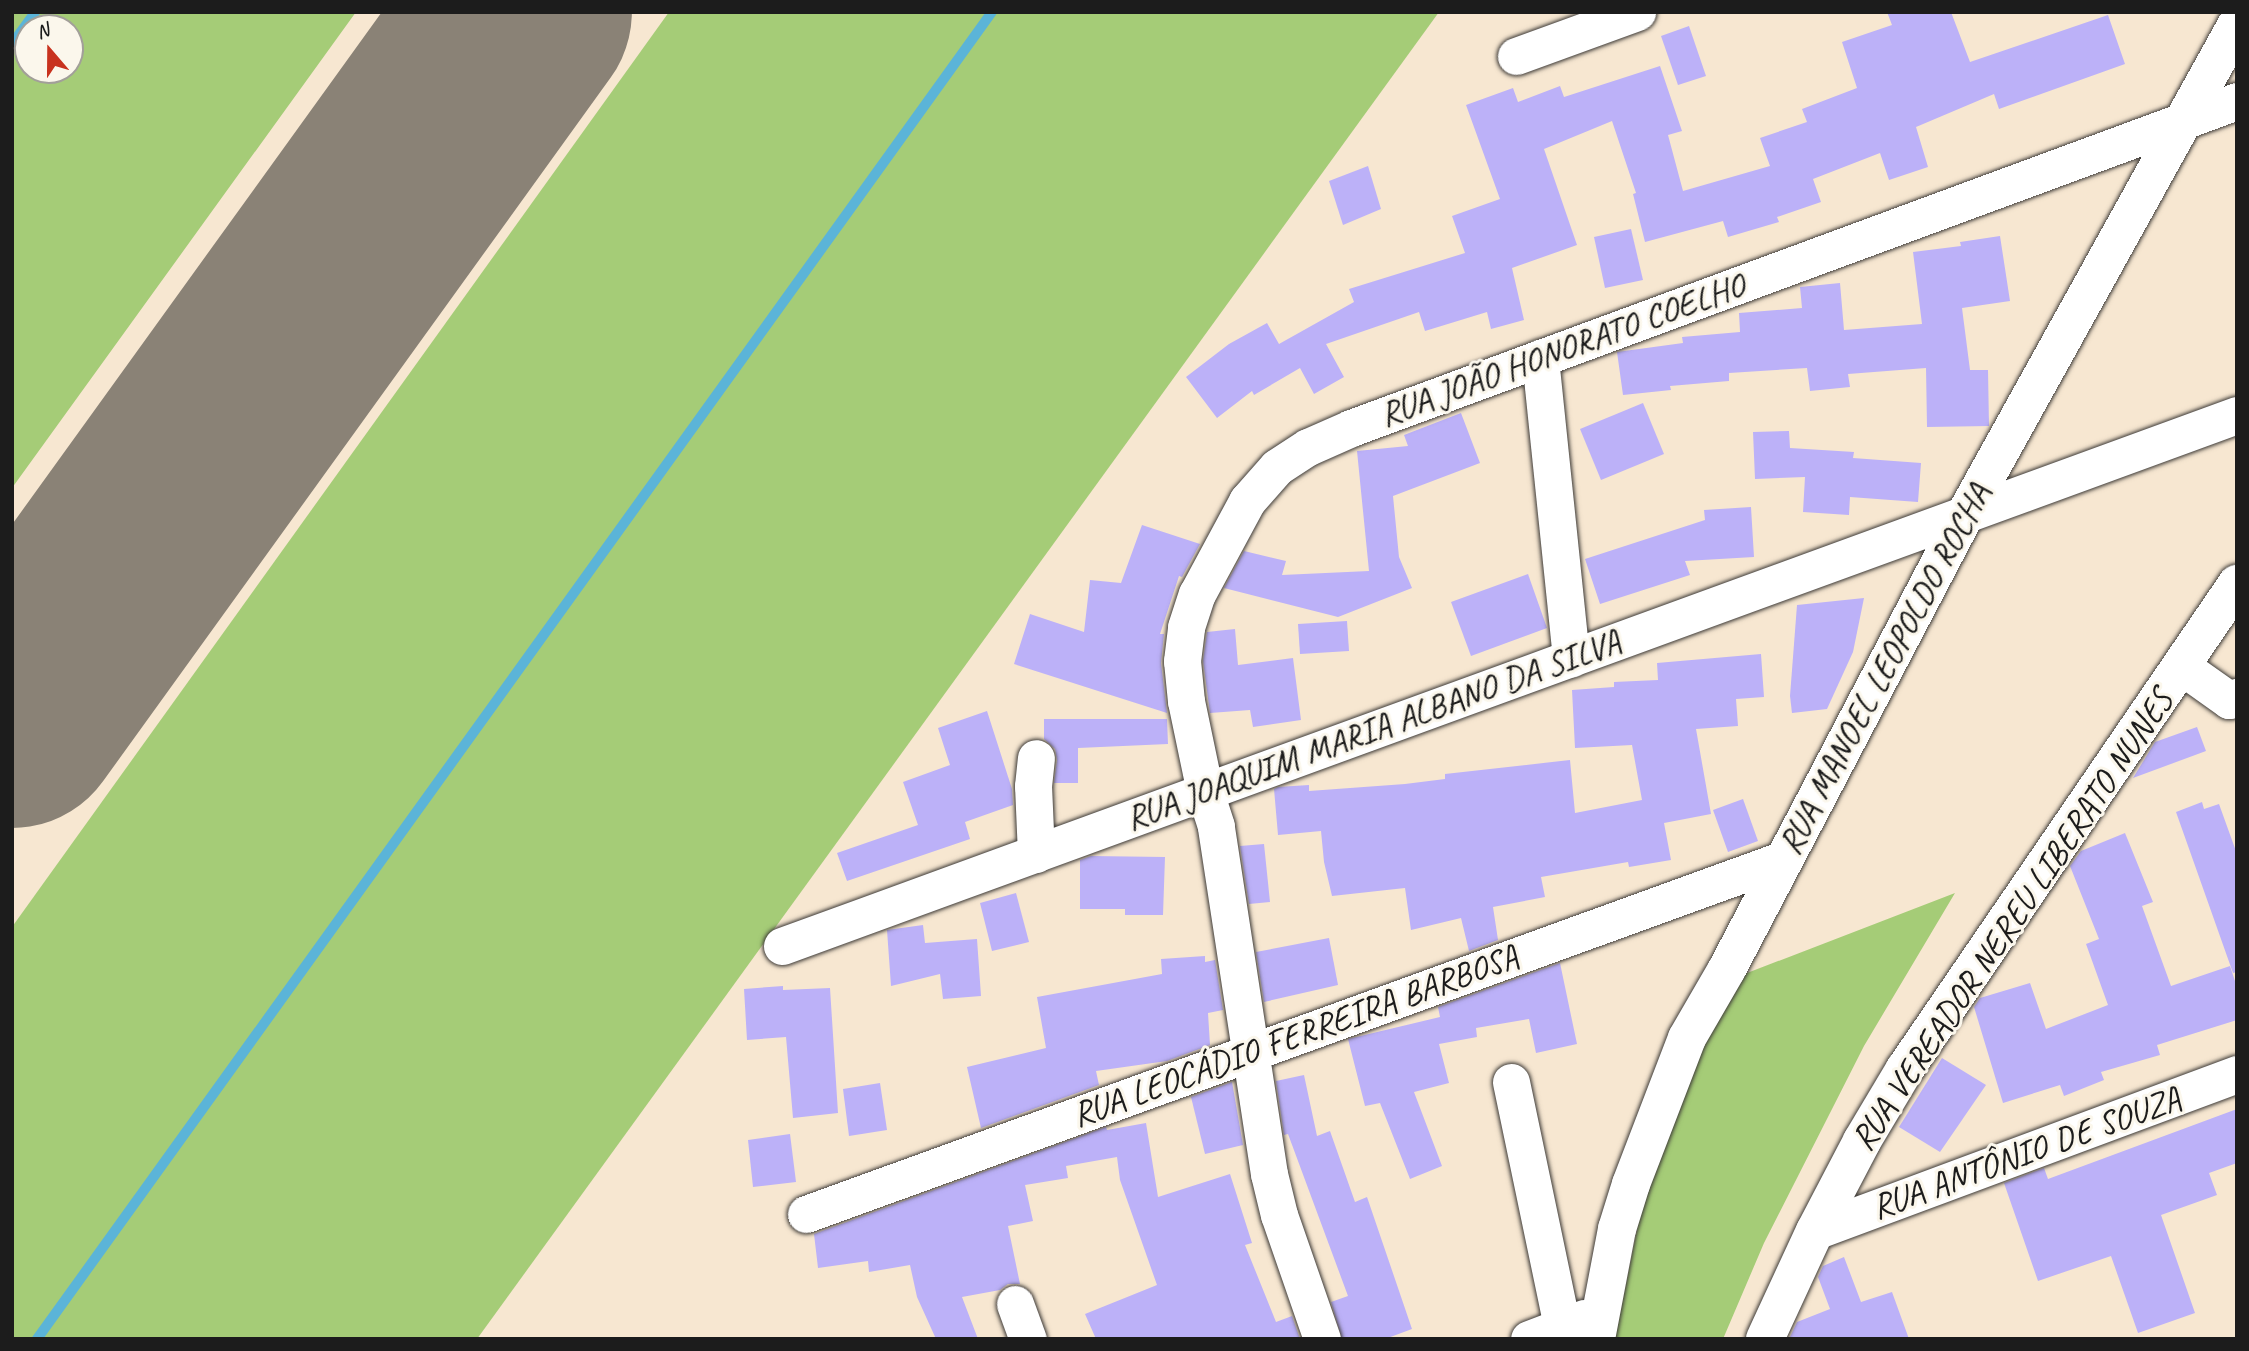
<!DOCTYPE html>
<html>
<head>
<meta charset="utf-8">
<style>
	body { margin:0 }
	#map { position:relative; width:2249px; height:1351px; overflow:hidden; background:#f7e7d1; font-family:Caveat,sans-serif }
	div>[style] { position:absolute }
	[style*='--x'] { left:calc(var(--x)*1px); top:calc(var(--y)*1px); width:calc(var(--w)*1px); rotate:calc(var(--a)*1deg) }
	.green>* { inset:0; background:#a5cc77 }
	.stream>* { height:10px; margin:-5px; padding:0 5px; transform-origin:5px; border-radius:5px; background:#5bb4d8 }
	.runway>* { height:224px; margin:-112px; padding:0 112px; transform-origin:112px; border-radius:112px; background:#8a8276 }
	.building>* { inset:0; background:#bcb1f8 }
	.roads { filter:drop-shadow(0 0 2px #3d3a37) drop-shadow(0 0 2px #3d3a37) }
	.minor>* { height:37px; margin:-18.5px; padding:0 18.5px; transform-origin:18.5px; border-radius:18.5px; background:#fff }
	.major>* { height:38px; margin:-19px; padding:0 19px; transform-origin:19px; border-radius:19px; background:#fff }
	span { translate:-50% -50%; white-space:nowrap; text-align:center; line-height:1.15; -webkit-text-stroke:6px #fbf7ec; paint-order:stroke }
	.street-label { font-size:35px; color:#1c1c1c }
	.frame { position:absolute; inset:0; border:14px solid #1c1c1c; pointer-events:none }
	.north { position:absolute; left:14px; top:14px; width:70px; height:70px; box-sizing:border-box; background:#fbf7ec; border:2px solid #a29f99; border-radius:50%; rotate:340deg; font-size:19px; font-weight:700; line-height:28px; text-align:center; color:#1c1c1c }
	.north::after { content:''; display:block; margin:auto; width:24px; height:32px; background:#c8321e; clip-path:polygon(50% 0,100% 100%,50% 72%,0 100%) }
</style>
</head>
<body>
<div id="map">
	<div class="green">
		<i style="clip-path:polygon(evenodd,12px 12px,356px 12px,12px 488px,12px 12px,28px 28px,70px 28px,70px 70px,28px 70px,28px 28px)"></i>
		<i style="clip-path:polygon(669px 12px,1439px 12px,477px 1339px,12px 1339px,12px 927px)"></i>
		<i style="clip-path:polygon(1955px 893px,1864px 1046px,1764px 1243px,1723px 1339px,1615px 1339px,1639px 1220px,1672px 1113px,1729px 980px)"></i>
	</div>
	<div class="stream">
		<i style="--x:12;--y:44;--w:39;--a:-54"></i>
		<i style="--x:37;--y:1339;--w:1635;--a:-54.26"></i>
	</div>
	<div class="runway">
		<i style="--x:12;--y:716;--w:868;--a:-54.19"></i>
	</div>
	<div class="building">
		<i style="clip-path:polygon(1887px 12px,1951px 12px,1970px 62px,2108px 15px,2125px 64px,1999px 109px,1994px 94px,1916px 127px,1928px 167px,1889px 180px,1880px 153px,1813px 179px,1821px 202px,1777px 217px,1779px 222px,1728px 237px,1723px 221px,1645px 242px,1633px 194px,1636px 193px,1612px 121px,1544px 149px,1577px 245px,1512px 268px,1524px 320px,1491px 329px,1487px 312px,1425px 331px,1419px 312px,1326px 344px,1344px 377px,1314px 394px,1300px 368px,1254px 395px,1252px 391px,1217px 418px,1186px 377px,1229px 344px,1267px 323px,1279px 344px,1354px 302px,1349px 289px,1465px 253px,1452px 216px,1500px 199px,1466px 105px,1513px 88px,1518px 102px,1560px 86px,1564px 97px,1660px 66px,1682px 131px,1668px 135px,1683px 191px,1770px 166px,1760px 138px,1807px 122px,1802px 109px,1857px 88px,1842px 42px,1892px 25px)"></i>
		<i style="clip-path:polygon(1689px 26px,1706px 76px,1678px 85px,1661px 36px)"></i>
		<i style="clip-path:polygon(1368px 166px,1381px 209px,1343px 225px,1329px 181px)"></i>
		<i style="clip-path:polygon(1631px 229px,1643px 280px,1605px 288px,1594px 237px)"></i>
		<i style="clip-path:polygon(2000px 236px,2010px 301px,1962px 308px,1970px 370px,1988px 370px,1989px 426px,1927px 427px,1926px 368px,1848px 374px,1850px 387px,1810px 391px,1807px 368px,1729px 373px,1729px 381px,1670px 386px,1671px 390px,1623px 395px,1617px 352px,1683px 343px,1682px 337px,1740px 332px,1739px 313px,1802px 308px,1800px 287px,1840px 283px,1844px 330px,1922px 324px,1913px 252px,1961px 246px,1960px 242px)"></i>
		<i style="clip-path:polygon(1643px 403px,1664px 454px,1601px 480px,1580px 429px)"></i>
		<i style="clip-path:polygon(1461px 413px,1480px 463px,1393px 496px,1399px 557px,1412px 588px,1338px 617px,1224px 588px,1244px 551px,1286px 561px,1282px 575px,1369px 571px,1357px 451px,1408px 446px,1404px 435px)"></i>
		<i style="clip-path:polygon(1789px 431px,1790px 448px,1854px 452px,1853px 458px,1921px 463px,1918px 502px,1850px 497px,1849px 515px,1803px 512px,1805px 477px,1755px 479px,1753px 432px)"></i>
		<i style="clip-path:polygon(1751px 507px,1754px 557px,1685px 561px,1690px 575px,1600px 604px,1585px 559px,1705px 520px,1704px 510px)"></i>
		<i style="clip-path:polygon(1142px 525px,1200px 544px,1182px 577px,1179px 576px,1160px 634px,1164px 634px,1161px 663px,1167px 713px,1014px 664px,1030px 614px,1084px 632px,1090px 580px,1121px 583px)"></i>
		<i style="clip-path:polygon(1528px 574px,1547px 628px,1471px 656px,1451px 602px)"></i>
		<i style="clip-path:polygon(1864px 598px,1853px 652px,1827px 709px,1792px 713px,1790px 696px,1797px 605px)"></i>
		<i style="clip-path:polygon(1347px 621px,1349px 651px,1300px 654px,1298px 624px)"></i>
		<i style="clip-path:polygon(1235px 629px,1238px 665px,1293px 658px,1301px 720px,1253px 727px,1250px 710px,1210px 713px,1203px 661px,1207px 632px)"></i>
		<i style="clip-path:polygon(1761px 654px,1764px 697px,1736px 699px,1738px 726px,1696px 729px,1711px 814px,1664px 823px,1671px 860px,1629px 867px,1628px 862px,1541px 877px,1545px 897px,1493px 907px,1498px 940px,1469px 951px,1461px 918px,1411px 930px,1405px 888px,1332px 896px,1324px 862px,1321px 831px,1278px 835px,1274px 789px,1278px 787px,1309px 785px,1309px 791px,1405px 784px,1445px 779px,1445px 774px,1570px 760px,1575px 813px,1642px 800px,1632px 745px,1575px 748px,1572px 690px,1614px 687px,1614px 682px,1658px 680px,1657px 663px)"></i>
		<i style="clip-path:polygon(987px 711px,1012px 789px,1013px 805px,965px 822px,970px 839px,847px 881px,837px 853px,918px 825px,903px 782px,950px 765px,938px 728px)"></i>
		<i style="clip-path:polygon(1044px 719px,1167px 719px,1168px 744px,1078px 748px,1078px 783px,1054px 783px,1057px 760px,1055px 749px,1044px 739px)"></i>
		<i style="clip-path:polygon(2197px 727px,2206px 751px,2133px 778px,2155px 742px)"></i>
		<i style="clip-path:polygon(1743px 799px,1758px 841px,1728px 852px,1713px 810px)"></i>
		<i style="clip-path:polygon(2202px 802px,2204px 809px,2219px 804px,2237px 854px,2237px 972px,2233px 973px,2176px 812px)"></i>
		<i style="clip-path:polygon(2125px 833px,2153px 902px,2142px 906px,2171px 986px,2230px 966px,2237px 987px,2237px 1020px,2157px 1045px,2160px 1055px,2101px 1072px,2104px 1080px,2064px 1096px,2060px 1085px,2003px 1103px,1974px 1007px,1980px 998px,2030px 983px,2046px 1029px,2108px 1005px,2086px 944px,2099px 939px,2070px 866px,2081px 851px)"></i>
		<i style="clip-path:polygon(1264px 844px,1270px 902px,1249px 904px,1240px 846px)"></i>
		<i style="clip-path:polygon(1091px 856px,1165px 857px,1163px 915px,1125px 915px,1125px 909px,1080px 909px,1080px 860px)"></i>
		<i style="clip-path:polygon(1016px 893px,1029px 942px,992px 951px,980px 903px)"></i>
		<i style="clip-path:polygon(923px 925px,925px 943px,977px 939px,981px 996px,943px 999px,940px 974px,891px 986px,887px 930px)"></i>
		<i style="clip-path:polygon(1329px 938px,1338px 985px,1264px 1002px,1256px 952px)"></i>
		<i style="clip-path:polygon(1205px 956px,1205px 962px,1215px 960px,1223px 1010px,1208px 1013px,1210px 1045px,1167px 1061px,1096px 1071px,1099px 1085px,981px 1128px,967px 1067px,1046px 1048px,1037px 997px,1162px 974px,1161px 959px)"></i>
		<i style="clip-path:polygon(1560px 963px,1577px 1044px,1536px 1053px,1529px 1019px,1476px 1028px,1477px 1037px,1439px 1044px,1449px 1083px,1414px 1092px,1442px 1166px,1410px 1179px,1380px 1103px,1365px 1106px,1348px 1039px,1440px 1017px,1438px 1007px)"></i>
		<i style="clip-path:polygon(783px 986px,783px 990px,830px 988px,838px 1113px,793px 1118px,786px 1037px,747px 1040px,744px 989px)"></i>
		<i style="clip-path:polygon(1942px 1058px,1986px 1085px,1940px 1152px,1899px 1127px)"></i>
		<i style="clip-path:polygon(1304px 1075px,1317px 1136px,1330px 1131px,1355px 1202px,1367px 1197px,1412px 1329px,1385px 1339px,1342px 1339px,1331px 1302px,1348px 1296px,1288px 1134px,1284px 1135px,1276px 1081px)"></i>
		<i style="clip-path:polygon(1232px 1082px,1243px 1145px,1205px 1154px,1191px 1097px)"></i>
		<i style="clip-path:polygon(880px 1083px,887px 1130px,849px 1136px,843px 1089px)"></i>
		<i style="clip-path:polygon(2237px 1109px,2237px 1163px,2209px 1173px,2217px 1195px,2161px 1215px,2195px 1313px,2138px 1333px,2111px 1256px,2038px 1281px,2004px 1183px,2044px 1168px,2048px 1179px)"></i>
		<i style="clip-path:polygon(1146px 1123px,1158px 1197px,1230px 1174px,1252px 1243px,1245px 1245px,1276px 1322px,1292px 1316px,1300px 1339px,1096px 1339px,1085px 1314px,1157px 1285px,1120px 1180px,1117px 1157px,1066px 1166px,1068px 1178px,1025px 1185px,1033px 1221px,1008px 1226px,1020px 1284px,1008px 1284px,1000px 1290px,962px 1297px,978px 1339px,936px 1339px,917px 1297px,910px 1265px,869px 1272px,868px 1261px,818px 1268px,814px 1234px,1106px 1127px,1107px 1130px)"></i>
		<i style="clip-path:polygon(790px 1134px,796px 1182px,753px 1187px,748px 1140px)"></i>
		<i style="clip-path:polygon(1844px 1257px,1861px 1302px,1892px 1292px,1909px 1339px,1789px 1339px,1797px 1322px,1830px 1309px,1818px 1277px,1823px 1266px)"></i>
	</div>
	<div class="roads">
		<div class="minor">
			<i style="--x:1516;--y:56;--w:129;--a:-20"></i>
			<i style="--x:1540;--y:358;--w:302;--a:84.1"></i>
			<i style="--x:2181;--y:666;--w:59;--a:35.3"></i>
			<i style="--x:2229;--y:700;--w:9;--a:-21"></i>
			<i style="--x:1036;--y:854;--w:68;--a:-92.5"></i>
			<i style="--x:1033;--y:786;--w:28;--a:-84"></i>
			<i style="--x:782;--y:946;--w:1549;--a:-20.05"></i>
			<i style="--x:1511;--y:1082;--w:250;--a:78.2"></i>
			<i style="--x:806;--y:1214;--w:1040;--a:-19.95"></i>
			<i style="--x:1815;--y:1231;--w:450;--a:-20.4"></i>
			<i style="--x:1015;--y:1304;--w:37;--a:70"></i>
			<i style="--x:1322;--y:1339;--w:131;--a:-109.1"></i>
			<i style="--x:1279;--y:1215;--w:42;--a:-103.7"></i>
			<i style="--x:1269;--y:1174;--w:352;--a:-98.7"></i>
			<i style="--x:1216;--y:826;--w:36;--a:-108"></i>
			<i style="--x:1205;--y:792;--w:93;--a:-101.8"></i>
			<i style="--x:1186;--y:701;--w:40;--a:-95.7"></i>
			<i style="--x:1182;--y:661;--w:34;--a:-83"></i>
			<i style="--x:1186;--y:627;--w:35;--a:-72"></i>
			<i style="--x:1197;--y:594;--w:106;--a:-61.7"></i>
			<i style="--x:1247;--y:501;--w:45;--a:-48.6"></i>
			<i style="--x:1277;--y:467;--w:37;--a:-33"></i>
			<i style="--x:1308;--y:447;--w:47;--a:-23.8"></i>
			<i style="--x:1351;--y:428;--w:944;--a:-20.26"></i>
			<i style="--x:1529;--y:1339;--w:59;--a:-20.9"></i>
		</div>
		<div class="major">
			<i style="--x:1596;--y:1339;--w:112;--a:-79.2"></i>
			<i style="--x:1617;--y:1229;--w:47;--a:-72.7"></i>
			<i style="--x:1631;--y:1184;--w:156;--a:-69"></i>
			<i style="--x:1687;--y:1038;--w:80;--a:-59.9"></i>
			<i style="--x:1727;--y:969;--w:513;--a:-62.34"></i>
			<i style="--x:1965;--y:515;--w:561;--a:-61.01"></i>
			<i style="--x:1765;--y:1339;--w:119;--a:-65.2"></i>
			<i style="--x:1815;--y:1231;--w:102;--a:-62.4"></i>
			<i style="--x:1862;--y:1141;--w:84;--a:-59.2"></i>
			<i style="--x:1905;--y:1069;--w:588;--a:-55.61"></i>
		</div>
	</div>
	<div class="street-label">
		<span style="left:1562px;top:350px;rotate:-20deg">RUA JOÃO HONORATO COELHO</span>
		<span style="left:1884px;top:669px;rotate:-62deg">RUA MANOEL LEOPOLDO ROCHA</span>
		<span style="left:1373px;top:730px;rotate:-20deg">RUA JOAQUIM MARIA ALBANO DA SILVA</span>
		<span style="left:2012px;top:920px;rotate:-56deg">RUA VEREADOR NEREU LIBERATO NUNES</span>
		<span style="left:1295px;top:1036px;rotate:-20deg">RUA LEOCÁDIO FERREIRA BARBOSA</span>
		<span style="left:2026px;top:1153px;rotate:-20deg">RUA ANTÔNIO DE SOUZA</span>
	</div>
	<div class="frame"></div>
	<div class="north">N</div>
</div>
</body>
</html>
